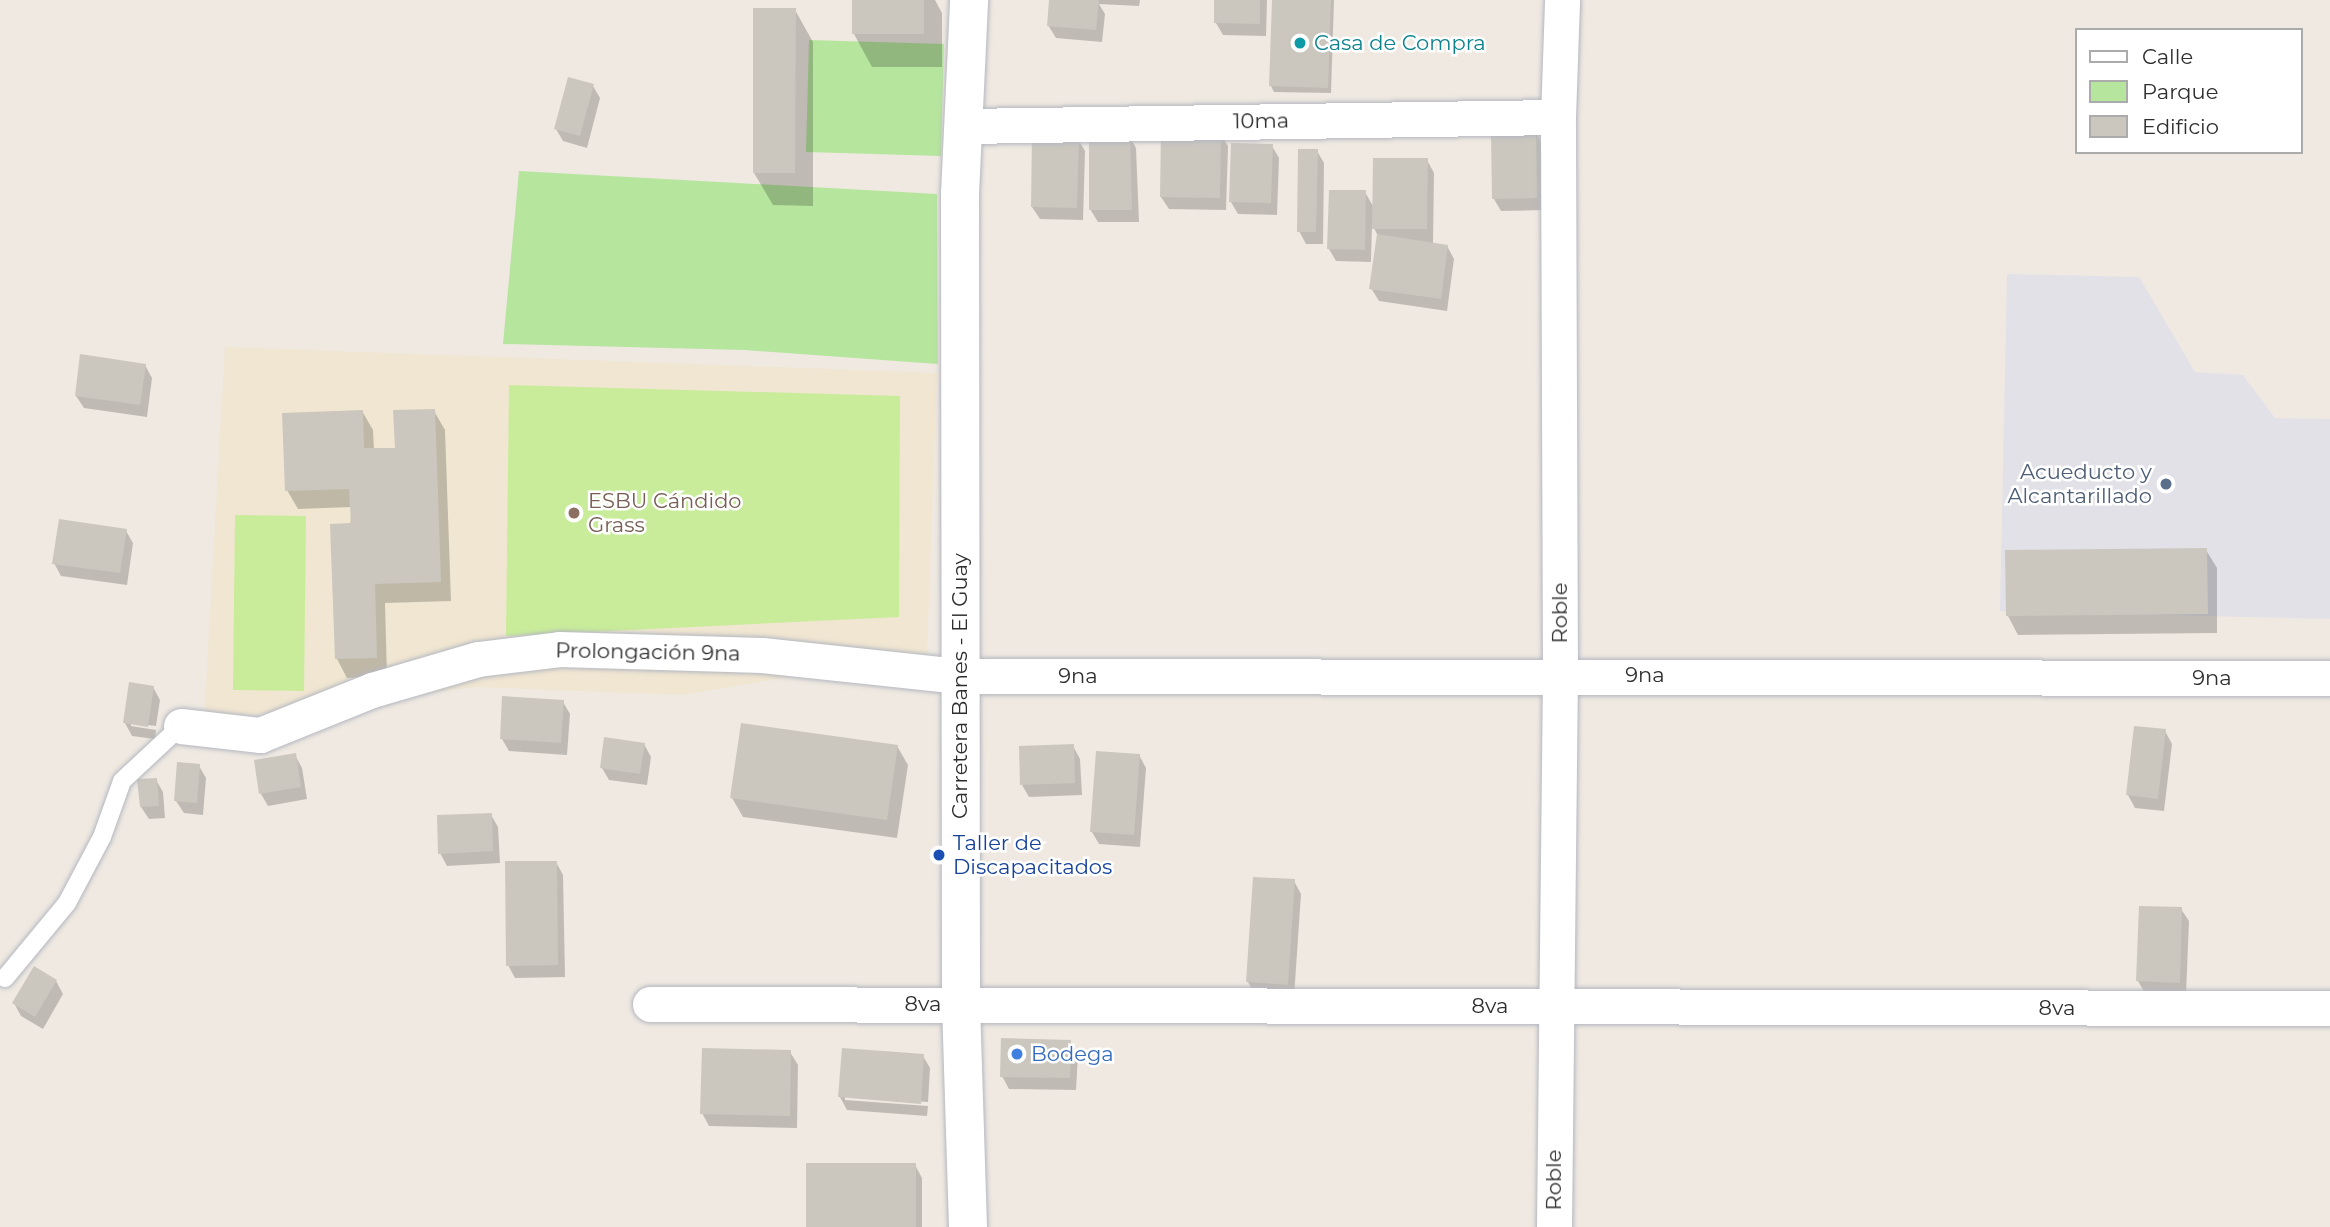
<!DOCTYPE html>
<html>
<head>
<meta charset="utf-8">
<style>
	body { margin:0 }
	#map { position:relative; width:2330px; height:1227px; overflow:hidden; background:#efe9e1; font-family:Montserrat,sans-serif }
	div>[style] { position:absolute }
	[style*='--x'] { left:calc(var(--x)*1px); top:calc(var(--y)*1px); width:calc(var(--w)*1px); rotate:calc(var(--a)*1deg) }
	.industrial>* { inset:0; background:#e3e1e8 }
	.education>* { inset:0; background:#f0e6d1 }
	.green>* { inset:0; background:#b6e59e }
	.pitch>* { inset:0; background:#c9ec9a }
	.shadow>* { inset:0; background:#0003 }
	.building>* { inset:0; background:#cbc7bf }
	.roads { filter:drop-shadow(0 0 2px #b4b7c1) drop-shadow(0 0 2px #b4b7c1) }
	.service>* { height:18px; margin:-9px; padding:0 9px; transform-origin:9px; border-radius:9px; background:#fff }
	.minor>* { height:35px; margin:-17.5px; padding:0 17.5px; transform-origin:17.5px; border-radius:17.5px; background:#fff }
	.secondary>* { height:38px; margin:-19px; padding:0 19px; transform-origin:19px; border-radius:19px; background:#fff }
	.dots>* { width:19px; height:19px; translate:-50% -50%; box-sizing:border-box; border:4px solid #fff; border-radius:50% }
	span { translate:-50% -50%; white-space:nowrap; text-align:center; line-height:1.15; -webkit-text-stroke:5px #fff; paint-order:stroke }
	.culture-label { font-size:21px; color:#0d838f }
	.left { translate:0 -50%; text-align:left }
	.street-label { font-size:21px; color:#2e2e2e }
	.service-label { font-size:21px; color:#4e5e75 }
	.right { translate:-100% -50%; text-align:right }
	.education-label { font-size:21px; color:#785e54 }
	.transit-label { font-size:21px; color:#164399 }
	.shop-label { font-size:21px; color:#366cbe }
	.legend { position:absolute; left:2075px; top:28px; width:228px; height:126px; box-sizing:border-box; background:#fff; border:2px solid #ababab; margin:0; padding:9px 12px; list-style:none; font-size:21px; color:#2e2e2e }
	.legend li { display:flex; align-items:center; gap:14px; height:35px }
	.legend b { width:35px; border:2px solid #ababab }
</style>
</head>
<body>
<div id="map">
	<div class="industrial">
		<i style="clip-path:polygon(2007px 274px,2139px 277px,2195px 372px,2243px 375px,2275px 418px,2330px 419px,2330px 619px,2000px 611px)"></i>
	</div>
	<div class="education">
		<i style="clip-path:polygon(225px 347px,937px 373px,927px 654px,682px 695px,476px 687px,204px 721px)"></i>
	</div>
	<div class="green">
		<i style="clip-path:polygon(809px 40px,944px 44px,941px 156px,806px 152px)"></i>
		<i style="clip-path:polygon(519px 171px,937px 194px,938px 364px,745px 350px,503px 344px)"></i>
	</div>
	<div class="pitch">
		<i style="clip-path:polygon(509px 385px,900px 396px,899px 617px,506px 636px)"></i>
		<i style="clip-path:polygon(235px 515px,306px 516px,304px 691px,233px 690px)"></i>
	</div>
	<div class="shadow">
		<i style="clip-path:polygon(853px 0,935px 0,942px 13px,942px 67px,872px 67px,854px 34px)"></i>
		<i style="clip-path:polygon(1050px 0,1140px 0,1139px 6px,1099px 4px,1105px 14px,1102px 42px,1056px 38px,1048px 25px)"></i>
		<i style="clip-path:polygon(1216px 0,1267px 0,1266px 36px,1223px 35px,1216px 23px)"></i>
		<i style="clip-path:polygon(1273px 0,1334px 0,1331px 93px,1274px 92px,1271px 86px)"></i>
		<i style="clip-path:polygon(795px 10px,813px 42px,813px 206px,773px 205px,754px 173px)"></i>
		<i style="clip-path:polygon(593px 86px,600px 98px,587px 148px,563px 141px,556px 129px)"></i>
		<i style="clip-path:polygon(1535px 131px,1542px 144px,1544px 210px,1501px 211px,1494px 199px)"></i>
		<i style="clip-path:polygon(1220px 133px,1228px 146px,1226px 210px,1169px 209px,1161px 197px)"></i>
		<i style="clip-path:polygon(1129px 135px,1136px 148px,1139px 222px,1098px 222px,1090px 209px)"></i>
		<i style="clip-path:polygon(1078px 139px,1085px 151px,1083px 220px,1040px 219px,1032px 207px)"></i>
		<i style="clip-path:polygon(1272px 146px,1279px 158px,1277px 215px,1238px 214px,1231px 202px)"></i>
		<i style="clip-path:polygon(1317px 151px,1324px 163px,1323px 244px,1306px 244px,1299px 231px)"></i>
		<i style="clip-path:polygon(1427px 160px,1434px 173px,1433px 244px,1447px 246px,1454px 259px,1447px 311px,1379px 301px,1371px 288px,1378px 236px,1372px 224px,1371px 262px,1336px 261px,1329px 249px,1365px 192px,1374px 208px)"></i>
		<i style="clip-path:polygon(145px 365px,152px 378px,147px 417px,84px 408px,76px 396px)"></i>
		<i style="clip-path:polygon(362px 411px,373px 430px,374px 450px,396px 449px,434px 411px,445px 430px,451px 601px,385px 603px,387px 676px,347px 678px,337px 659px,352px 507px,298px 509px,287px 490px)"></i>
		<i style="clip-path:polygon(126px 531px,133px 543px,127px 585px,61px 576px,54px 563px)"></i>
		<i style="clip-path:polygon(2206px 550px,2217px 568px,2217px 633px,2018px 635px,2008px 616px)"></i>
		<i style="clip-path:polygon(153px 687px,160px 700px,156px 726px,131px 723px,131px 726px,156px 730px,155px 739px,132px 736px,125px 723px)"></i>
		<i style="clip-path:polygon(563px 702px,570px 714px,567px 755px,509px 751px,502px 739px)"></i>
		<i style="clip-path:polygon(2165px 731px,2172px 744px,2164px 811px,2135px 808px,2128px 795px)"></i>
		<i style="clip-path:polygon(644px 744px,651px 757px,647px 785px,609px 780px,602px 768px)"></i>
		<i style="clip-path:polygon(897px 746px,908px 765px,897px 838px,743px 817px,732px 798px)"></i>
		<i style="clip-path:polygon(1073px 746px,1080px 759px,1082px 795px,1029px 797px,1022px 785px)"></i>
		<i style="clip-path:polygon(295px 755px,302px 768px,307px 799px,268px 806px,261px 794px)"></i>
		<i style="clip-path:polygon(1139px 755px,1146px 768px,1140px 847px,1099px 844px,1092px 832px)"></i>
		<i style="clip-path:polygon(199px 766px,206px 778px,203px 815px,184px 813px,176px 801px)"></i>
		<i style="clip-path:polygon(156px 780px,163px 792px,165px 818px,149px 819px,141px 807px)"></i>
		<i style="clip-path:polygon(491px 815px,498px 827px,500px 863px,447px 866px,440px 853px)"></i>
		<i style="clip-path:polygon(556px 862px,563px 875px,565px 977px,515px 978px,508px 965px)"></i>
		<i style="clip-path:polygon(1294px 881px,1301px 894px,1294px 997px,1255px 994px,1248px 982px)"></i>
		<i style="clip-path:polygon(2181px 909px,2189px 921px,2186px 995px,2145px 993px,2138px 981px)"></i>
		<i style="clip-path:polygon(56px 981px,63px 994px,43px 1029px,21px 1016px,14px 1003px)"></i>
		<i style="clip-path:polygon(1070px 1042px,1078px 1055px,1076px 1090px,1009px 1089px,1002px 1076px)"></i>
		<i style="clip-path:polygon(790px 1052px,798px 1065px,797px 1128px,709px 1126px,702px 1113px)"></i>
		<i style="clip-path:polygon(923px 1056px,930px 1068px,928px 1102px,845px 1096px,845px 1100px,928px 1106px,927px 1116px,847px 1110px,840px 1097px)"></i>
		<i style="clip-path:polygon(915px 1165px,922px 1178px,922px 1227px,808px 1227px)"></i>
	</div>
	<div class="building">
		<i style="clip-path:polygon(852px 0,924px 0,924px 34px,852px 34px)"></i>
		<i style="clip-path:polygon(1049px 0,1099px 0,1096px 30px,1047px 26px)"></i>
		<i style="clip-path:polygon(1214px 0,1260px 0,1260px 24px,1214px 23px)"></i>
		<i style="clip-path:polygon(1272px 0,1331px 0,1328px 88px,1269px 86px)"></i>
		<i style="clip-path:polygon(753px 8px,796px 8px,795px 173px,753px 173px)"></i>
		<i style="clip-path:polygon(568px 77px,594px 84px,580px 136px,554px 129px)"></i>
		<i style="clip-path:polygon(1536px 129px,1537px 198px,1492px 199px,1491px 130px)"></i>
		<i style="clip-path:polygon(1161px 130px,1221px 132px,1220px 198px,1160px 197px)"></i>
		<i style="clip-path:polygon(1130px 134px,1132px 210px,1089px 210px,1089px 135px)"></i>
		<i style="clip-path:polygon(1032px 136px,1079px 137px,1077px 208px,1031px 207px)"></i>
		<i style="clip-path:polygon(1231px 143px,1273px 144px,1271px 203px,1229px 202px)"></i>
		<i style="clip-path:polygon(1298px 149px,1318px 149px,1316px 232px,1297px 232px)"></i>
		<i style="clip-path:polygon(1373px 158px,1428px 158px,1427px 229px,1372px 229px)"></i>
		<i style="clip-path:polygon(1329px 190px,1366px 190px,1365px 250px,1327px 249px)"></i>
		<i style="clip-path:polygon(1377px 234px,1448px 245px,1441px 299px,1369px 289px)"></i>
		<i style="clip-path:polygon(80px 354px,146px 364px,140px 405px,75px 396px)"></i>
		<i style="clip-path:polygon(435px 409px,441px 582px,375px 584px,377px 658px,335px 659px,330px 524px,351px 523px,349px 489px,285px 491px,282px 413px,363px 410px,364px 448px,395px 448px,393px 410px)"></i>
		<i style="clip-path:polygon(59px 519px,127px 529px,120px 573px,52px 564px)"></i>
		<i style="clip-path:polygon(2207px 548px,2208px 614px,2006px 616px,2005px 550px)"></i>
		<i style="clip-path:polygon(129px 682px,154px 686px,148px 727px,123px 723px)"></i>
		<i style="clip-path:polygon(502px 696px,564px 700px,561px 743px,500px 739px)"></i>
		<i style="clip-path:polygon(741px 723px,898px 745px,887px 820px,730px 798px)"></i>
		<i style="clip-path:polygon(2134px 726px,2166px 729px,2158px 799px,2126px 795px)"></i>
		<i style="clip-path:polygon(604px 737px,645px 743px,640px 774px,600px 768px)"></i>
		<i style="clip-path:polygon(1074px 744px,1075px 783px,1020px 785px,1019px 746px)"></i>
		<i style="clip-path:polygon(1096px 751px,1140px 754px,1134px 835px,1090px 832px)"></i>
		<i style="clip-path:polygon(296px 753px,301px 787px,259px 794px,254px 760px)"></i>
		<i style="clip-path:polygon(177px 762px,200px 764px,197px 803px,174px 801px)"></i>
		<i style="clip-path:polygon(157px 778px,159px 806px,140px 807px,137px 779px)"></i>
		<i style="clip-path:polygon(492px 813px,493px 851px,438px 854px,437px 815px)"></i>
		<i style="clip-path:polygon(505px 861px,557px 861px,558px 965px,506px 966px)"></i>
		<i style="clip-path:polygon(1253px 877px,1295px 879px,1288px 985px,1246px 982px)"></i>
		<i style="clip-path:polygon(2139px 906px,2182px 907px,2180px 983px,2136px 981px)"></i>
		<i style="clip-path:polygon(34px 966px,57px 980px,35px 1017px,12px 1003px)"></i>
		<i style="clip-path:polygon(1001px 1038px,1071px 1040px,1070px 1078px,1000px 1077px)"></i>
		<i style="clip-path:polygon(702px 1048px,791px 1050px,790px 1116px,700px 1114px)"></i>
		<i style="clip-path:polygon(842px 1048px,924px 1054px,921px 1104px,838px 1097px)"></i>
		<i style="clip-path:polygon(806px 1163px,916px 1163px,916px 1227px,806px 1227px)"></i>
	</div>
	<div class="roads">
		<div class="service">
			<i style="--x:5;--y:978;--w:97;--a:-50.4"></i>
			<i style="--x:67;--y:903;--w:75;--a:-62.1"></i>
			<i style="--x:102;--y:837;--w:59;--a:-70.3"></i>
			<i style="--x:122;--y:781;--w:81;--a:-43"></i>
		</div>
		<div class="minor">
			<i style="--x:964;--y:126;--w:594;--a:-0.87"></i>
			<i style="--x:181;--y:726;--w:80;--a:6.5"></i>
			<i style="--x:260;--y:735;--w:121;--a:-21.9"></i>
			<i style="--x:372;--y:690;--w:110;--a:-16.3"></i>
			<i style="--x:478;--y:659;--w:82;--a:-7"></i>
			<i style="--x:559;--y:649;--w:203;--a:1.7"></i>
			<i style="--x:762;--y:655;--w:199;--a:6.1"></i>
			<i style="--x:960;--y:676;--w:1370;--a:0.08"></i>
			<i style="--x:650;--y:1004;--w:1680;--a:0.14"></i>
			<i style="--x:1554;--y:1227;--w:552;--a:-89.38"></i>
			<i style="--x:1560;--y:675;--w:558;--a:-90.21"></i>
			<i style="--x:1558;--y:117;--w:117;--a:-88"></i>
		</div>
		<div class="secondary">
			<i style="--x:968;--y:1227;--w:223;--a:-91.8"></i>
			<i style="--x:961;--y:1004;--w:810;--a:-90.07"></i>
			<i style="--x:960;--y:194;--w:194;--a:-87.3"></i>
		</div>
	</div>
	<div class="dots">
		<i style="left:1300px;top:43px;background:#0f9aa8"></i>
		<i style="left:2166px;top:484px;background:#5c6f8a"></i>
		<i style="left:574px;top:513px;background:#8d6e63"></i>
		<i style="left:939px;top:855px;background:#1a4fb4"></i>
		<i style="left:1017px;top:1054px;background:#3f7fe0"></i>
	</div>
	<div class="culture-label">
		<span class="left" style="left:1314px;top:43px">Casa de Compra</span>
	</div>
	<div class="street-label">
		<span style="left:1261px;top:121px;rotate:-1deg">10ma</span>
		<span style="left:1560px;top:613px;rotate:-90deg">Roble</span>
		<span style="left:648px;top:652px;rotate:1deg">Prolongación 9na</span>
		<span style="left:1645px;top:675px">9na</span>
		<span style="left:1078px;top:676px">9na</span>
		<span style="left:2212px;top:678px">9na</span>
		<span style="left:960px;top:686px;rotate:-90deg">Carretera Banes - El Guay</span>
		<span style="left:923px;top:1004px">8va</span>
		<span style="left:1490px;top:1006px">8va</span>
		<span style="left:2057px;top:1008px">8va</span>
		<span style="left:1554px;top:1180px;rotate:-90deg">Roble</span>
	</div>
	<div class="service-label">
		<span class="right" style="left:2152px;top:484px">Acueducto y<br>Alcantarillado</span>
	</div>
	<div class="education-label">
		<span class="left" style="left:588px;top:513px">ESBU Cándido<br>Grass</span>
	</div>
	<div class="transit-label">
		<span class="left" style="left:953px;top:855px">Taller de<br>Discapacitados</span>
	</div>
	<div class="shop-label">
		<span class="left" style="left:1031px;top:1054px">Bodega</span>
	</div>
	<ul class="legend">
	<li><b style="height:9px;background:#fff"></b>Calle</li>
	<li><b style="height:19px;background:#b6e59e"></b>Parque</li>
	<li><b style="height:19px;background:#cbc7bf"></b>Edificio</li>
	</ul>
</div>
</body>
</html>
